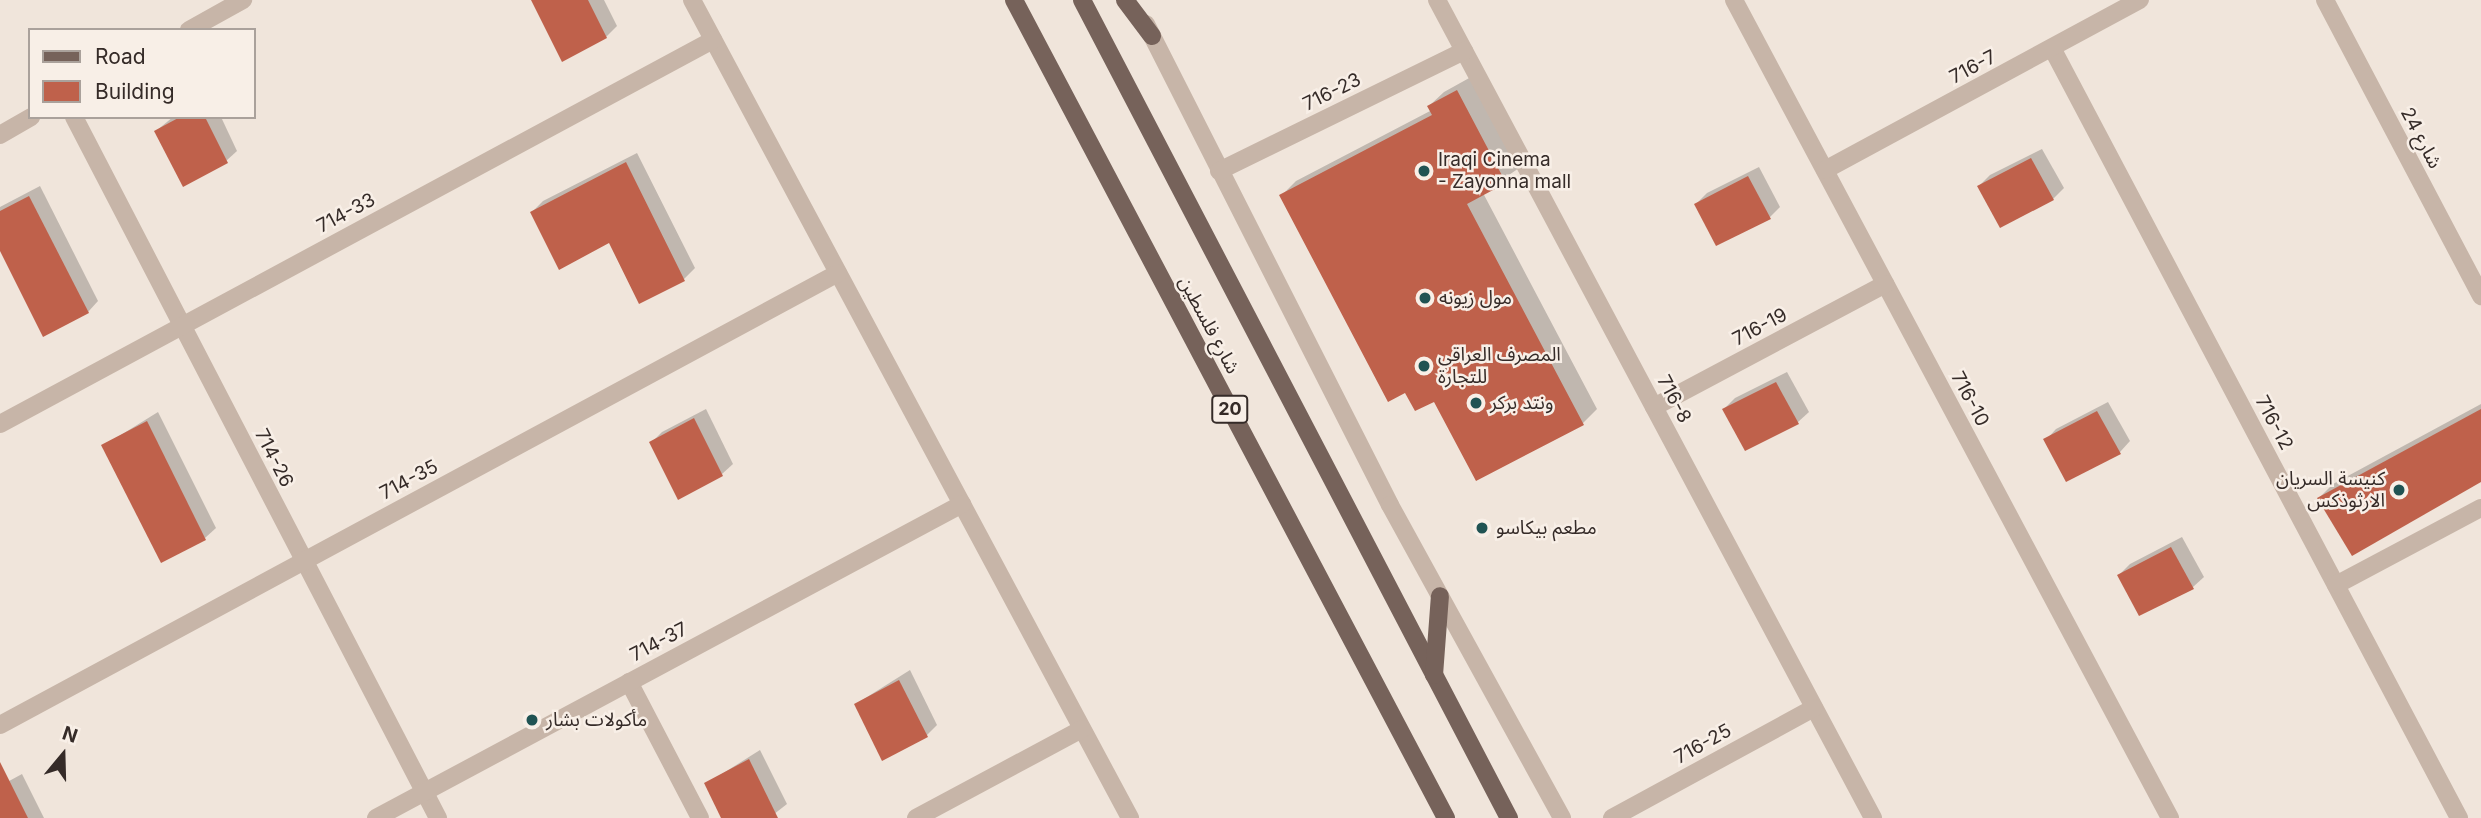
<!DOCTYPE html>
<html>
<head>
<meta charset="utf-8">
<style>
	body { margin:0 }
	#map { position:relative; width:2481px; height:818px; overflow:hidden; background:#f0e5db; font-family:Inter,"Noto Sans Arabic",sans-serif }
	div>[style] { position:absolute }
	[style*='--x'] { left:calc(var(--x)*1px); top:calc(var(--y)*1px); width:calc(var(--w)*1px); rotate:calc(var(--a)*1deg) }
	.shadow>* { inset:0; background:#0003 }
	.building>* { inset:0; background:#bf614b }
	.minor>* { height:18px; margin:-9px; padding:0 9px; transform-origin:9px; border-radius:9px; background:#c7b5a8 }
	.major>* { height:18px; margin:-9px; padding:0 9px; transform-origin:9px; border-radius:9px; background:#76625a }
	.dots>* { width:19px; height:19px; translate:-50% -50%; box-sizing:border-box; border:4px solid #f8efe7; border-radius:50% }
	span { translate:-50% -50%; white-space:nowrap; text-align:center; line-height:1.15; -webkit-text-stroke:5px #f8efe7; paint-order:stroke }
	.shield-label span { padding:2px 5px; background:#f8efe7; border:2px solid; border-radius:5px; -webkit-text-stroke-width:0 }
	.shield-label { font-size:18px; color:#352b28; font-weight:700 }
	.street-label { font-size:19px; color:#352b28 }
	.poi-label { font-size:19px; color:#352b28 }
	.left { translate:0 -50%; text-align:left }
	.right { translate:-100% -50%; text-align:right }
	.legend { position:absolute; left:28px; top:28px; width:228px; height:91px; box-sizing:border-box; background:#f8efe7; border:2px solid #aaa19b; margin:0; padding:9px 12px; list-style:none; font-size:21px; color:#352b28 }
	.legend li { display:flex; align-items:center; gap:14px; height:35px }
	.legend b { width:35px; border:2px solid #aaa19b }
	.north { position:absolute; left:28px; top:720px; width:70px; height:70px; -webkit-text-stroke:5px #f8efe7; paint-order:stroke; rotate:19deg; font-size:19px; font-weight:700; line-height:28px; text-align:center; color:#352b28 }
	.north::after { content:''; display:block; margin:auto; width:24px; height:32px; background:#352b28; clip-path:polygon(50% 0,100% 100%,50% 72%,0 100%) }
</style>
</head>
<body>
<div id="map">
	<div class="shadow">
		<i style="clip-path:polygon(533px 0,604px 0,617px 26px,606px 37px,562px 60px)"></i>
		<i style="clip-path:polygon(1471px 77px,1519px 168px,1483px 193px,1597px 409px,1582px 424px,1282px 195px,1296px 181px,1432px 110px,1429px 106px,1444px 92px)"></i>
		<i style="clip-path:polygon(173px 117px,221px 117px,237px 151px,226px 161px,156px 131px)"></i>
		<i style="clip-path:polygon(2042px 149px,2064px 188px,2053px 199px,1979px 186px,1990px 175px)"></i>
		<i style="clip-path:polygon(637px 153px,695px 268px,684px 279px,610px 241px,532px 212px,543px 201px)"></i>
		<i style="clip-path:polygon(1759px 167px,1780px 207px,1770px 217px,1696px 204px,1707px 193px)"></i>
		<i style="clip-path:polygon(40px 186px,98px 301px,88px 312px,0 247px,0 207px)"></i>
		<i style="clip-path:polygon(1787px 372px,1809px 412px,1798px 422px,1746px 449px,1724px 409px,1735px 398px)"></i>
		<i style="clip-path:polygon(2108px 402px,2130px 441px,2120px 452px,2046px 440px,2056px 429px)"></i>
		<i style="clip-path:polygon(2481px 404px,2481px 480px,2319px 498px,2333px 484px)"></i>
		<i style="clip-path:polygon(706px 409px,733px 464px,722px 474px,651px 443px,662px 432px)"></i>
		<i style="clip-path:polygon(158px 412px,216px 528px,205px 538px,103px 446px)"></i>
		<i style="clip-path:polygon(2182px 537px,2204px 577px,2193px 587px,2119px 575px,2130px 564px)"></i>
		<i style="clip-path:polygon(910px 670px,937px 725px,926px 736px,856px 704px)"></i>
		<i style="clip-path:polygon(760px 750px,787px 804px,769px 818px,723px 818px,706px 784px)"></i>
		<i style="clip-path:polygon(22px 774px,44px 818px,0 818px,0 786px)"></i>
	</div>
	<div class="building">
		<i style="clip-path:polygon(531px 0,588px 0,607px 38px,562px 62px)"></i>
		<i style="clip-path:polygon(1457px 90px,1506px 183px,1467px 204px,1584px 425px,1476px 481px,1434px 402px,1415px 411px,1405px 393px,1388px 402px,1279px 195px,1432px 115px,1427px 106px)"></i>
		<i style="clip-path:polygon(180px 117px,205px 117px,228px 163px,183px 187px,154px 131px)"></i>
		<i style="clip-path:polygon(2031px 158px,2054px 200px,2000px 228px,1977px 186px)"></i>
		<i style="clip-path:polygon(626px 162px,685px 281px,639px 304px,609px 243px,559px 270px,530px 212px)"></i>
		<i style="clip-path:polygon(1748px 176px,1771px 219px,1716px 246px,1694px 204px)"></i>
		<i style="clip-path:polygon(29px 196px,89px 313px,43px 337px,0 251px,0 211px)"></i>
		<i style="clip-path:polygon(1776px 382px,1799px 424px,1745px 451px,1722px 409px)"></i>
		<i style="clip-path:polygon(2481px 409px,2481px 482px,2352px 556px,2317px 498px)"></i>
		<i style="clip-path:polygon(2097px 411px,2121px 454px,2066px 482px,2043px 439px)"></i>
		<i style="clip-path:polygon(694px 418px,723px 476px,678px 500px,649px 442px)"></i>
		<i style="clip-path:polygon(147px 421px,206px 540px,161px 563px,101px 445px)"></i>
		<i style="clip-path:polygon(2171px 547px,2194px 589px,2139px 616px,2117px 575px)"></i>
		<i style="clip-path:polygon(899px 680px,928px 737px,882px 761px,854px 704px)"></i>
		<i style="clip-path:polygon(749px 759px,778px 818px,721px 818px,704px 783px)"></i>
		<i style="clip-path:polygon(0 762px,28px 818px,0 818px)"></i>
	</div>
	<div class="minor">
		<i style="--x:692;--y:0;--w:928;--a:61.83"></i>
		<i style="--x:1437;--y:0;--w:927;--a:61.94"></i>
		<i style="--x:1734;--y:0;--w:927;--a:61.94"></i>
		<i style="--x:2325;--y:0;--w:335;--a:62.2"></i>
		<i style="--x:1146;--y:24;--w:539;--a:63.1"></i>
		<i style="--x:1390;--y:505;--w:357;--a:61.2"></i>
		<i style="--x:189;--y:30;--w:62;--a:-29.1"></i>
		<i style="--x:2052;--y:48;--w:871;--a:62.14"></i>
		<i style="--x:74;--y:117;--w:790;--a:62.56"></i>
		<i style="--x:0;--y:135;--w:36;--a:-30"></i>
		<i style="--x:1825;--y:170;--w:358;--a:-28.4"></i>
		<i style="--x:1219;--y:171;--w:273;--a:-26.1"></i>
		<i style="--x:1654;--y:407;--w:262;--a:-28"></i>
		<i style="--x:0;--y:424;--w:810;--a:-28.31"></i>
		<i style="--x:2336;--y:585;--w:164;--a:-28"></i>
		<i style="--x:629;--y:682;--w:153;--a:62.4"></i>
		<i style="--x:0;--y:725;--w:952;--a:-28.34"></i>
		<i style="--x:376;--y:818;--w:665;--a:-28.18"></i>
		<i style="--x:916;--y:818;--w:188;--a:-28.2"></i>
		<i style="--x:1612;--y:818;--w:230;--a:-28.6"></i>
	</div>
	<div class="major">
		<i style="--x:1014;--y:0;--w:925;--a:62.16"></i>
		<i style="--x:1082;--y:0;--w:923;--a:62.44"></i>
		<i style="--x:1125;--y:0;--w:45;--a:53.1"></i>
		<i style="--x:1434;--y:675;--w:79;--a:-85.7"></i>
	</div>
	<div class="dots">
		<i style="left:1424px;top:171px;background:#205353"></i>
		<i style="left:1425px;top:298px;background:#205353"></i>
		<i style="left:1424px;top:366px;background:#205353"></i>
		<i style="left:1476px;top:403px;background:#205353"></i>
		<i style="left:2399px;top:490px;background:#205353"></i>
		<i style="left:1482px;top:528px;background:#205353"></i>
		<i style="left:532px;top:720px;background:#205353"></i>
	</div>
	<div class="shield-label">
		<span style="left:1230px;top:409px">20</span>
	</div>
	<div class="street-label">
		<span style="left:1973px;top:67px;rotate:-28deg">716-7</span>
		<span style="left:1332px;top:92px;rotate:-26deg">716-23</span>
		<span style="left:2421px;top:138px;rotate:62deg">شارع 24</span>
		<span style="left:346px;top:213px;rotate:-28deg">714-33</span>
		<span style="left:1209px;top:325px;rotate:62deg">شارع فلسطين</span>
		<span style="left:1760px;top:327px;rotate:-28deg">716-19</span>
		<span style="left:1674px;top:399px;rotate:62deg">716-8</span>
		<span style="left:1970px;top:399px;rotate:62deg">716-10</span>
		<span style="left:2274px;top:423px;rotate:62deg">716-12</span>
		<span style="left:274px;top:458px;rotate:63deg">714-26</span>
		<span style="left:409px;top:480px;rotate:-28deg">714-35</span>
		<span style="left:659px;top:642px;rotate:-28deg">714-37</span>
		<span style="left:1703px;top:744px;rotate:-29deg">716-25</span>
	</div>
	<div class="poi-label">
		<span class="left" style="left:1438px;top:171px">Iraqi Cinema<br>- Zayonna mall</span>
		<span class="left" style="left:1439px;top:298px">مول زيونه</span>
		<span class="left" style="left:1438px;top:366px">المصرف العراقي<br>للتجارة</span>
		<span class="left" style="left:1490px;top:403px">ونتد بركر</span>
		<span class="right" style="left:2385px;top:490px">كنيسة السريان<br>الارثوذكس</span>
		<span class="left" style="left:1496px;top:528px">مطعم بيكاسو</span>
		<span class="left" style="left:546px;top:720px">مأكولات بشار</span>
	</div>
	<ul class="legend">
	<li><b style="height:9px;background:#76625a"></b>Road</li>
	<li><b style="height:19px;background:#bf614b"></b>Building</li>
	</ul>
	<div class="north">N</div>
</div>
</body>
</html>
